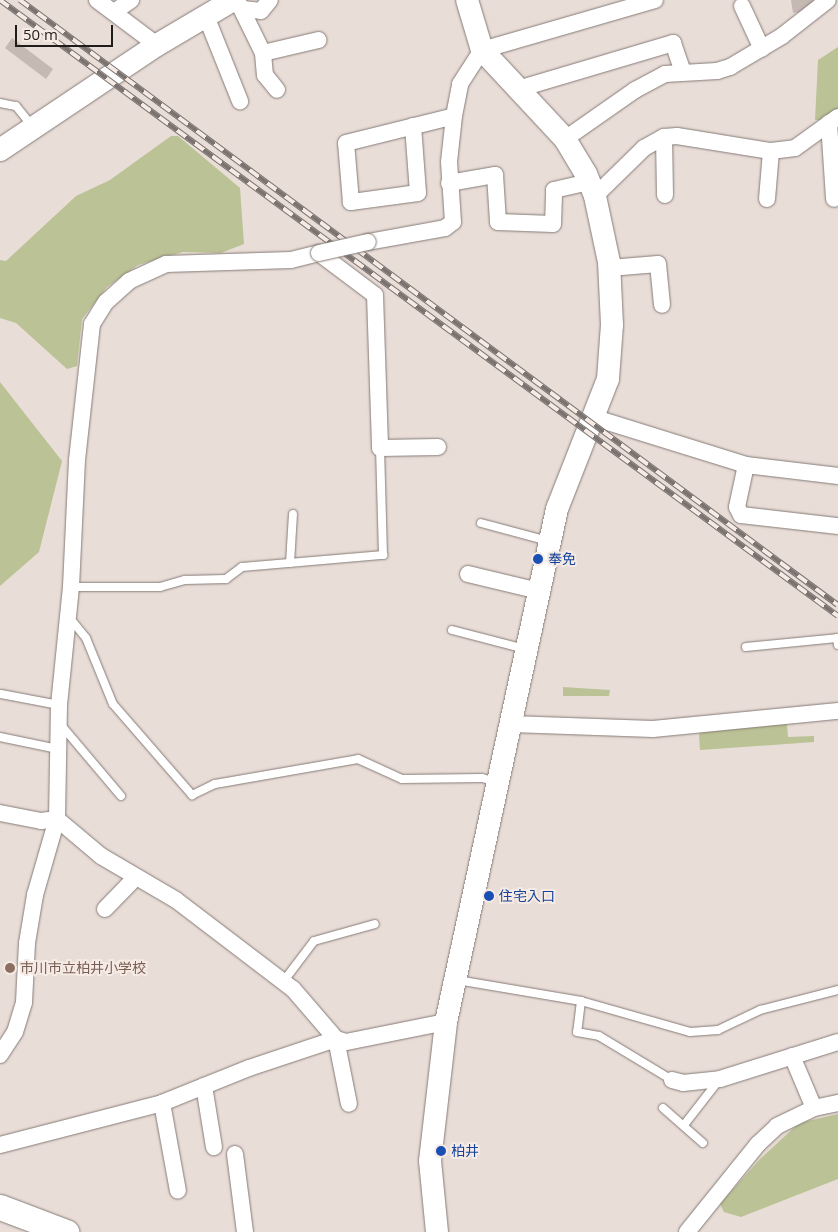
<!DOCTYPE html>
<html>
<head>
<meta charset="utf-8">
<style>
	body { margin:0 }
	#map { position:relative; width:838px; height:1232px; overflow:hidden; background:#e9ddd8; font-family:"Open Sans","Noto Sans JP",sans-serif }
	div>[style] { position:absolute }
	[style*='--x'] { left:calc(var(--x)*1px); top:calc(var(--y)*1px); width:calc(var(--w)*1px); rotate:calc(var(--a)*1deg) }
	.green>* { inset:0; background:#bbc295 }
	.building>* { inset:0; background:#c5b9b4 }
	.roads { filter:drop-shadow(0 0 1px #857b76) drop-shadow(0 0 1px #857b76) }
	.lane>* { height:8px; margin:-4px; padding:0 4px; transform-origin:4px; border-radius:4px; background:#fff }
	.street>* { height:16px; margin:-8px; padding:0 8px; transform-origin:8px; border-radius:8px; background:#fff }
	.secondary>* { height:22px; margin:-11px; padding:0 11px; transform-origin:11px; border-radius:11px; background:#fff }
	.primary>* { height:25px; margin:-12.5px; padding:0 12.5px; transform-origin:12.5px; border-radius:12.5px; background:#fff }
	.rail>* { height:5.5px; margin-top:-2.75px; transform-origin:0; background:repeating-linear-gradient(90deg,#f6eae5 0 11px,#7b7370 0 22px); box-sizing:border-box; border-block:1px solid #7b7370 }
	.bridges { filter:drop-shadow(0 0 1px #857b76) drop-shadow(0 0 1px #857b76) }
	.street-bridge>* { height:16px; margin:-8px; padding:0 8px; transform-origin:8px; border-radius:8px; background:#fff }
	.dots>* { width:14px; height:14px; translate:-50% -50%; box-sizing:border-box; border:2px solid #f6eae5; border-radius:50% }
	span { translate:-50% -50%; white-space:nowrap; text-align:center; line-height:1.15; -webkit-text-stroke:4px #f6eae5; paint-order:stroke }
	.transit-label { font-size:14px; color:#164399 }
	.left { translate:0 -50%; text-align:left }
	.education-label { font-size:14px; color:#785e54 }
	.scale { position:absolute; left:15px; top:25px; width:98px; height:22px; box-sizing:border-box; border:2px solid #201c1a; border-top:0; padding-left:6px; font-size:15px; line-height:18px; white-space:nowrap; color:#201c1a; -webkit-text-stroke:4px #f6eae5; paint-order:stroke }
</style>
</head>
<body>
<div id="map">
	<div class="green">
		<i style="clip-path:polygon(838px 47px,838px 154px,824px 120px,815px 120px,818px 60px)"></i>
		<i style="clip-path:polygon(171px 136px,178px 136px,240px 188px,244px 244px,221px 253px,183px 252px,138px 265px,107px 287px,82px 319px,77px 366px,67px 369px,16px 323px,0 318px,0 260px,6px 261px,76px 196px,110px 180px)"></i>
		<i style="clip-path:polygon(0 382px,62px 461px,39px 552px,0 586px)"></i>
		<i style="clip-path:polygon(563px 687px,610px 690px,609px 696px,563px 696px)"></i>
		<i style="clip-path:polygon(787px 724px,788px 737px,814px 736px,814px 742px,700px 750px,699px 735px,703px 729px)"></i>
		<i style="clip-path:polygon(838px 1114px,838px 1179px,741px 1217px,724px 1212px,720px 1204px,760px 1159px,799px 1123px)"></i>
	</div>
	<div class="building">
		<i style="clip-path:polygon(791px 0,813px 0,814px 10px,793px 13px)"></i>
		<i style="clip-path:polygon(12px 38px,53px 69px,46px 79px,5px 48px)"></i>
	</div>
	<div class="roads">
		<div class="lane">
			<i style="--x:0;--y:103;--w:16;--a:11"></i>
			<i style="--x:16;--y:106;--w:26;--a:51"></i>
			<i style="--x:481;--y:523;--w:69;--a:15"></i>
			<i style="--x:290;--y:563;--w:49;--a:-86.5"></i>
			<i style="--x:71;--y:587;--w:89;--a:0"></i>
			<i style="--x:160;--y:587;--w:26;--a:-16"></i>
			<i style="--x:185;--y:580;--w:41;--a:-1.4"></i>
			<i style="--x:226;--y:579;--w:20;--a:-37"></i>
			<i style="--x:242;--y:567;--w:142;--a:-4.9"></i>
			<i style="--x:383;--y:555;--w:107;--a:-91.6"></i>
			<i style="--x:69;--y:617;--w:27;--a:51"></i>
			<i style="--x:86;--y:638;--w:71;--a:67.8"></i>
			<i style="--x:113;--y:704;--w:121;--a:49"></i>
			<i style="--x:192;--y:795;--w:25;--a:-26"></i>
			<i style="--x:215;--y:784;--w:145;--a:-9.9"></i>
			<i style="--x:358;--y:759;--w:48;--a:24.4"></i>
			<i style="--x:402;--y:779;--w:80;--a:-0.7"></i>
			<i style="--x:482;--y:778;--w:16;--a:15"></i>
			<i style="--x:452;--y:630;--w:75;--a:14.6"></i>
			<i style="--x:746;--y:647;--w:91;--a:-5.6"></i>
			<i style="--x:837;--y:638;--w:7;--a:82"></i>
			<i style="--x:1;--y:694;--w:59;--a:10.7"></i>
			<i style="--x:61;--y:725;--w:93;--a:49.8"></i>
			<i style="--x:0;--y:737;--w:59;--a:11.7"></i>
			<i style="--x:457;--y:980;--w:126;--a:9.6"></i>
			<i style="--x:581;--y:1001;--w:113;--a:15.9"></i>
			<i style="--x:690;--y:1032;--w:28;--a:-4"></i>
			<i style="--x:718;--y:1030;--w:47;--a:-25.5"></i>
			<i style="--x:760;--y:1010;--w:81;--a:-14.4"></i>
			<i style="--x:283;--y:982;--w:51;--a:-52.9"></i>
			<i style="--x:314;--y:941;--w:63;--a:-15.6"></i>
			<i style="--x:581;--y:1001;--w:31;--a:97"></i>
			<i style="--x:577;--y:1032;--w:22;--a:10"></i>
			<i style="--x:599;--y:1036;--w:85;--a:31.1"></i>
			<i style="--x:663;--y:1108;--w:53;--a:41.2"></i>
			<i style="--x:684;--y:1125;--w:57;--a:-52.1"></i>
		</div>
		<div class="street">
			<i style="--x:97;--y:0;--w:75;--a:36.9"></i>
			<i style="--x:237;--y:0;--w:59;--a:63.9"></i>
			<i style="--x:263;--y:53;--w:57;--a:-13.1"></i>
			<i style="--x:742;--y:6;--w:47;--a:65.1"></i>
			<i style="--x:243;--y:9;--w:18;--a:6"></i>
			<i style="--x:261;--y:11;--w:14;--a:-51"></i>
			<i style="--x:114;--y:12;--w:21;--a:-35"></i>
			<i style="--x:206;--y:16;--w:92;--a:68.2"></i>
			<i style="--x:263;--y:53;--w:22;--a:85"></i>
			<i style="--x:265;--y:75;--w:19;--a:51"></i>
			<i style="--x:518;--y:89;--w:162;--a:-16.5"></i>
			<i style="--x:673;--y:43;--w:31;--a:71"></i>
			<i style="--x:829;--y:123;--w:76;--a:86.2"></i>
			<i style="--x:413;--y:126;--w:67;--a:85.7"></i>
			<i style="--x:418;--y:193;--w:68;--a:172.3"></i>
			<i style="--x:351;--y:202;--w:59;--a:-94.8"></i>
			<i style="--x:346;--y:143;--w:111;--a:-14"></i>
			<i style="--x:664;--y:137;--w:58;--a:89"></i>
			<i style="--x:565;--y:139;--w:85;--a:-35"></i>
			<i style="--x:635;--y:90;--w:34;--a:-28"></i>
			<i style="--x:665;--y:74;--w:52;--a:-3.3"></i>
			<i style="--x:717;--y:71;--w:14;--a:-17"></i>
			<i style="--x:730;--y:67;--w:61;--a:-30.8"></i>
			<i style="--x:782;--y:36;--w:58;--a:-38"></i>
			<i style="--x:449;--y:183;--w:47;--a:-9.9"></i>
			<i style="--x:495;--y:175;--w:47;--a:86.3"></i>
			<i style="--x:498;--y:222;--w:55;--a:2.1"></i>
			<i style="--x:553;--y:224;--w:34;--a:-88"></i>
			<i style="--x:554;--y:190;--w:37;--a:-13"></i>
			<i style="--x:595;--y:196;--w:69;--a:-44.4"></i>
			<i style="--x:644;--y:148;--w:23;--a:-29"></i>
			<i style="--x:664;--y:137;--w:13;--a:-4"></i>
			<i style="--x:677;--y:136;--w:95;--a:9.1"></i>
			<i style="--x:771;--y:151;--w:24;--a:-7"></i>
			<i style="--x:795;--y:148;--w:53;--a:-35.8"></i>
			<i style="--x:767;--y:199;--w:48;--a:-85.2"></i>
			<i style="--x:368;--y:242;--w:78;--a:-10.3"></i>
			<i style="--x:445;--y:228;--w:10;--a:-37"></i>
			<i style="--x:453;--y:222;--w:60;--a:-93.8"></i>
			<i style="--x:449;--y:162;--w:46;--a:-83.8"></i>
			<i style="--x:454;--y:116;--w:33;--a:-79"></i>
			<i style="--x:460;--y:84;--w:40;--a:-57.1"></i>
			<i style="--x:482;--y:50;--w:180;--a:-16.1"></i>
			<i style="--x:610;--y:268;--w:48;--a:-4.8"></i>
			<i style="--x:658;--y:264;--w:41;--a:84.4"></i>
			<i style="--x:595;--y:418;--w:158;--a:17.3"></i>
			<i style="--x:746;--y:465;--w:93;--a:6.8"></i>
			<i style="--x:746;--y:465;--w:43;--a:102.1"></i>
			<i style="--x:737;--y:507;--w:9;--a:63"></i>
			<i style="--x:741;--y:515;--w:98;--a:6.5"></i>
			<i style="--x:468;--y:574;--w:73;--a:13.5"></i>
			<i style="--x:511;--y:724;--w:142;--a:2"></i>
			<i style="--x:653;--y:729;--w:186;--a:-5.6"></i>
			<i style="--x:0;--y:813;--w:42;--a:11"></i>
			<i style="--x:41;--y:821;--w:16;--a:-7"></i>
			<i style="--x:57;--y:819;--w:57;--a:40.1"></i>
			<i style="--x:101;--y:856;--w:87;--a:30.4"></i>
			<i style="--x:176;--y:900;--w:147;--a:37.3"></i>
			<i style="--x:293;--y:989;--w:66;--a:49.3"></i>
			<i style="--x:336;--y:1039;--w:10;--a:17"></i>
			<i style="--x:346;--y:1042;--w:102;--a:-11.3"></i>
			<i style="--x:105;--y:909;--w:43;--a:-45.9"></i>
			<i style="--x:0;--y:1055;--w:27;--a:-57"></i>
			<i style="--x:15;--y:1032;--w:31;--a:-73"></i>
			<i style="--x:24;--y:1002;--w:59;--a:-87.1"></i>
			<i style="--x:27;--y:943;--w:49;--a:-80.5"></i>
			<i style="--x:35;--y:895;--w:79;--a:-73.9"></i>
			<i style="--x:57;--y:819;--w:114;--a:-89"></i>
			<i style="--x:59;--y:705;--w:119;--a:-84.2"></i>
			<i style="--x:71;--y:587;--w:127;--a:-87.3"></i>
			<i style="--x:77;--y:460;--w:137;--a:-83.7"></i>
			<i style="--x:92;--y:324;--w:26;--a:-58"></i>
			<i style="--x:106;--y:302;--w:31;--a:-42"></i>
			<i style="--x:129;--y:281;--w:41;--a:-24.7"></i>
			<i style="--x:166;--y:264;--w:125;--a:-1.8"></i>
			<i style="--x:291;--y:260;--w:29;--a:-14"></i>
			<i style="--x:319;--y:253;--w:70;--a:36.9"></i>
			<i style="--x:375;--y:295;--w:153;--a:88.1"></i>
			<i style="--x:380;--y:448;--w:58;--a:-1"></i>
			<i style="--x:792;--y:1056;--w:56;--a:67.1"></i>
			<i style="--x:672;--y:1080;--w:11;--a:15"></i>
			<i style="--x:683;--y:1083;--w:37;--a:-6"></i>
			<i style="--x:720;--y:1079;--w:124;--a:-17.4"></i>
			<i style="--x:204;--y:1086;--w:62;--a:80.7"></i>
			<i style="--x:162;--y:1103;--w:89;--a:79.7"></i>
			<i style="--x:0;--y:1145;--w:167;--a:-14.5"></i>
			<i style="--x:162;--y:1103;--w:94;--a:-21.9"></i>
			<i style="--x:249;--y:1068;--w:92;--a:-18.4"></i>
			<i style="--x:336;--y:1039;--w:66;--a:78.7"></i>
			<i style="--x:235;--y:1154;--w:79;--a:82.7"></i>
			<i style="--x:687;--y:1232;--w:113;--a:-51.1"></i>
			<i style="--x:758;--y:1144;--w:26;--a:-43"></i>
			<i style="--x:777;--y:1126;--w:41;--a:-25.9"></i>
			<i style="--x:814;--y:1108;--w:25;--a:-12"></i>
		</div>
		<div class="secondary">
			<i style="--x:0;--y:150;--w:189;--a:-33.8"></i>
			<i style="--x:157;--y:45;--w:88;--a:-30.6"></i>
			<i style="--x:437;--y:1232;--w:71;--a:-95.6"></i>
			<i style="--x:430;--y:1161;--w:140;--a:-83.4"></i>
			<i style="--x:446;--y:1022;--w:525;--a:-77.79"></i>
			<i style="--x:557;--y:509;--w:140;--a:-68.6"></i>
			<i style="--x:608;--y:379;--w:54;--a:-85.8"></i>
			<i style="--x:612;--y:325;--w:63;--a:-92.7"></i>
			<i style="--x:609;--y:262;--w:67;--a:-102"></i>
			<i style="--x:595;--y:196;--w:24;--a:-112"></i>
			<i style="--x:586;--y:174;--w:41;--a:-121"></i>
			<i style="--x:565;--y:139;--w:122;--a:-133"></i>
			<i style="--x:482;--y:50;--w:52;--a:-106.7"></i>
		</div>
		<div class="primary">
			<i style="--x:0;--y:1207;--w:71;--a:20.7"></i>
		</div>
	</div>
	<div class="rail">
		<i style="--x:0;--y:0;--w:1040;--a:36.32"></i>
		<i style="--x:20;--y:0;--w:1017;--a:36.49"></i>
	</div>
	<div class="bridges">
		<div class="street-bridge">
			<i style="--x:319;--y:253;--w:50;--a:-12.7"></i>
		</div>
	</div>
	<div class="dots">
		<i style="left:538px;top:559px;background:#1a4fb4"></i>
		<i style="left:489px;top:896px;background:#1a4fb4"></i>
		<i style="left:10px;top:968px;background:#8d6e63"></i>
		<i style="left:441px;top:1151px;background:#1a4fb4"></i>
	</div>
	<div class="transit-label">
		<span class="left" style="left:548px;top:559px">奉免</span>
		<span class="left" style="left:499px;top:896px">住宅入口</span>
		<span class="left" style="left:451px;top:1151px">柏井</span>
	</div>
	<div class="education-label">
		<span class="left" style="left:20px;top:968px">市川市立柏井小学校</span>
	</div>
	<div class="scale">50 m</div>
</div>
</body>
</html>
